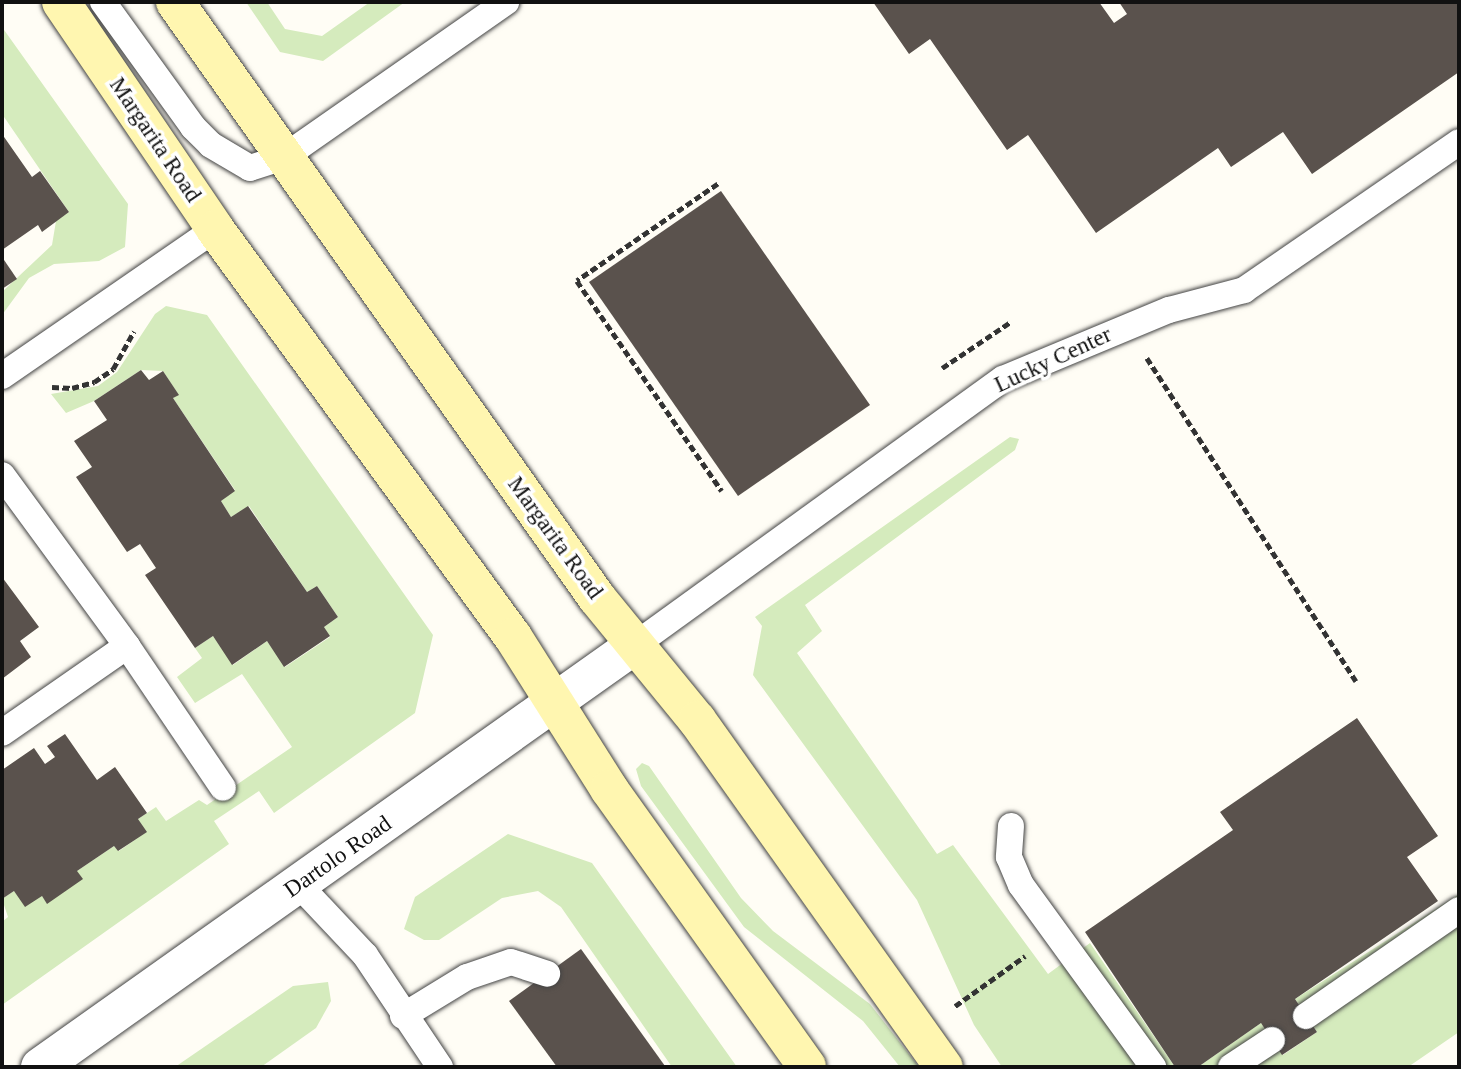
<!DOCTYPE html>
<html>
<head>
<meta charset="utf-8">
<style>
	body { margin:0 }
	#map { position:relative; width:1461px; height:1069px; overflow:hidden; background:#fffdf5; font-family:Georgia,serif }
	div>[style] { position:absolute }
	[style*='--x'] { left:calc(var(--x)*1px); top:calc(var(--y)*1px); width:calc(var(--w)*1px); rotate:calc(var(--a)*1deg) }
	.green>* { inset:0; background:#d5ebbd }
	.building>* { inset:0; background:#5a524d }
	.path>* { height:4.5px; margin-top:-2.25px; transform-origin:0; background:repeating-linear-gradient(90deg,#333 0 7px,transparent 0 10.5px) }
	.roads { filter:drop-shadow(0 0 2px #444) drop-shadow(0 0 2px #444) }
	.lane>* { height:26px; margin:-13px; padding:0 13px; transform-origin:13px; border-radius:13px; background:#fff }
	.street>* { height:38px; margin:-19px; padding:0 19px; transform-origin:19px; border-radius:19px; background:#fff }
	.secondary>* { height:38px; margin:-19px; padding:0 19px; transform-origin:19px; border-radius:19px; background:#fff6b0 }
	span { translate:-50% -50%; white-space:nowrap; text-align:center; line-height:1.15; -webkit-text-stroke:7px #fff; paint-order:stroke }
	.street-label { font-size:23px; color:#111 }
	.frame { position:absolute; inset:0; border:4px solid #111; pointer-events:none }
</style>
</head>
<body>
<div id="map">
	<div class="green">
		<i style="clip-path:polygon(246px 2px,267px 2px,285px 29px,322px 36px,370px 2px,405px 2px,323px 61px,280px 52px)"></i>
		<i style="clip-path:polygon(2px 27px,128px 204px,125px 247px,99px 261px,54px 264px,29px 278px,2px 315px,2px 292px,52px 245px,56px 221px,69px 212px,2px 114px)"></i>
		<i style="clip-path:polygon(166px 306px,207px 315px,433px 635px,415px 713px,274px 813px,259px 791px,214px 821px,229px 844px,2px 1005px,2px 922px,8px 917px,2px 899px,14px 891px,42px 896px,47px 903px,77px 871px,114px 846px,119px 851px,146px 832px,138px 819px,156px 807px,166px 821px,199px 800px,207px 805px,292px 747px,242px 674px,195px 703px,177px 677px,202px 658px,195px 648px,213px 636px,233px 665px,267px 641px,285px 667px,330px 637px,324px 627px,338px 617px,317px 586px,307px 592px,249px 506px,231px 517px,221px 501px,235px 490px,173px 398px,178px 394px,163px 371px,141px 370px,94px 401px,66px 413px,51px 394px,98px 386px,117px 372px,155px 314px)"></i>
		<i style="clip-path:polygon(1010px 437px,1019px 439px,1015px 450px,805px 605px,822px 631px,797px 653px,937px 854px,953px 845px,1048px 974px,1090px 943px,1175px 1067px,1002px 1067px,974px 1025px,917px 900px,753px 675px,762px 626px,755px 617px)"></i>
		<i style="clip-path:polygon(642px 763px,649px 766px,741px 898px,773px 931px,870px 1004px,919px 1067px,900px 1067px,863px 1021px,744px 927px,641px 786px,636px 769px)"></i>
		<i style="clip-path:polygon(508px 834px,592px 863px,737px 1067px,672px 1067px,561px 907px,538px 891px,502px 898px,439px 940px,424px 940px,404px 929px,415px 897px)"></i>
		<i style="clip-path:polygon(1459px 894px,1459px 1032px,1408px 1067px,1198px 1067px,1261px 1023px,1283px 1055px,1317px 1032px,1295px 999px)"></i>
		<i style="clip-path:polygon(328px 982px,331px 1001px,316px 1028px,261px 1067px,175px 1067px,293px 986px)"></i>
	</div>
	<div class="building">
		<i style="clip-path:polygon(873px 2px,1099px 2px,1114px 23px,1127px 14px,1119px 2px,1459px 2px,1459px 72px,1312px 174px,1283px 132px,1231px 167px,1218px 148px,1096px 233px,1028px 135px,1007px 150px,930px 39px,909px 54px)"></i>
		<i style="clip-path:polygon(2px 134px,32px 177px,40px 171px,69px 212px,42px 232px,38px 225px,2px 250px)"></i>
		<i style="clip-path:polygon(721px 191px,870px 405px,738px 496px,589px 282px)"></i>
		<i style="clip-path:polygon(2px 257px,17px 279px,2px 289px)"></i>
		<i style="clip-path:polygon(141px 370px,149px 380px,163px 371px,179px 395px,173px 398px,235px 491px,221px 501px,231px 517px,248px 506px,307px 592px,317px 586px,338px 617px,324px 627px,330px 636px,284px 667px,267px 641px,232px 665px,213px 636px,195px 648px,145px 575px,156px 568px,140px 544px,127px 552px,76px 477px,92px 467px,74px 441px,107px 420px,94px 401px)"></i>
		<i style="clip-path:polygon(2px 577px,39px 627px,20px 641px,31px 657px,2px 679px)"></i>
		<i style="clip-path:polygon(1357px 718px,1438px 836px,1407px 857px,1438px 901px,1295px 999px,1317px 1032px,1282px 1055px,1261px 1023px,1198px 1067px,1175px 1067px,1085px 932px,1233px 830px,1220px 812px)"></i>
		<i style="clip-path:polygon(65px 734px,97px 780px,115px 767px,147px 813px,138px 819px,147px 832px,118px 851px,114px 846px,77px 871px,83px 879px,47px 904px,42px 896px,25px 907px,14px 891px,2px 899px,2px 770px,34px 748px,45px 764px,55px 757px,47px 746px)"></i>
		<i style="clip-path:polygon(581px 949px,665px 1066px,664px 1067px,557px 1067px,509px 1001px)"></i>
	</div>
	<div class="path">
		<i style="--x:718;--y:184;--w:171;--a:145.5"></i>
		<i style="--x:577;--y:281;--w:255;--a:55.4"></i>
		<i style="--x:1147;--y:358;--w:385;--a:57.1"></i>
		<i style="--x:942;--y:368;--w:81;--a:-33.9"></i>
		<i style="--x:52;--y:387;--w:20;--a:3"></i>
		<i style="--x:72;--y:388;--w:23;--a:-15"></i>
		<i style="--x:94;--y:382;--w:23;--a:-34"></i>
		<i style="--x:113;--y:369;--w:43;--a:-61.1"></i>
		<i style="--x:955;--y:1006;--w:86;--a:-35.5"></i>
	</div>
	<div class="roads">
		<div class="lane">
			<i style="--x:103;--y:2;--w:154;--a:54.2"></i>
			<i style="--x:193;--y:127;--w:25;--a:45"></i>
			<i style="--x:211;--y:145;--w:45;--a:30.5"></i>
			<i style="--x:250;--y:168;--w:36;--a:-18"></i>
			<i style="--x:284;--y:157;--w:271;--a:-34.9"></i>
			<i style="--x:2;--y:376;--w:259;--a:-34.6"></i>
			<i style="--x:2;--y:475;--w:212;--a:53.8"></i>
			<i style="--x:127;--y:646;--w:152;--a:145.2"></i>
			<i style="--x:635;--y:645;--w:454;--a:-35.9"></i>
			<i style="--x:1003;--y:379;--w:180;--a:-22.6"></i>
			<i style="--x:1169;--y:310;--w:78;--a:-14.9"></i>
			<i style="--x:1244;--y:290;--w:261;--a:-34.5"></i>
			<i style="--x:127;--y:646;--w:171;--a:55.9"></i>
			<i style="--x:1011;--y:826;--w:31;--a:94"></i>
			<i style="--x:1009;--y:857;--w:30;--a:67"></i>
			<i style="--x:1021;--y:885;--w:225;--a:54"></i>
			<i style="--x:299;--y:885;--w:96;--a:46.7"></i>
			<i style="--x:365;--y:955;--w:135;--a:56.2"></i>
			<i style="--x:403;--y:1016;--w:75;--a:-31.4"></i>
			<i style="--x:467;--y:977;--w:46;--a:-18.8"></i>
			<i style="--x:511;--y:962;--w:38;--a:18"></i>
			<i style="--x:1306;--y:1016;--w:186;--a:-34.7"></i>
			<i style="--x:1231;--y:1067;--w:49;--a:-33.4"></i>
		</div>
		<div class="street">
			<i style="--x:40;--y:1067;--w:729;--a:-35.35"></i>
		</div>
		<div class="secondary">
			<i style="--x:61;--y:2;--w:274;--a:55.8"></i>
			<i style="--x:215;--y:229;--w:505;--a:53.86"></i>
			<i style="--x:513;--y:637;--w:180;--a:57.7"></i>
			<i style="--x:609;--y:789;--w:341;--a:54.5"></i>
			<i style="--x:175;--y:2;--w:730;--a:54.7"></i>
			<i style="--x:597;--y:598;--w:158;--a:50.7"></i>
			<i style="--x:697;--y:720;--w:426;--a:54.6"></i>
		</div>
	</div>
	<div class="street-label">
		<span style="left:155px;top:140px;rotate:56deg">Margarita Road</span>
		<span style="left:1053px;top:360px;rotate:-25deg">Lucky Center</span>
		<span style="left:555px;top:538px;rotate:54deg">Margarita Road</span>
		<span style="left:338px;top:857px;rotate:-35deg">Dartolo Road</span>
	</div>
	<div class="frame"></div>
</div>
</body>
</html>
